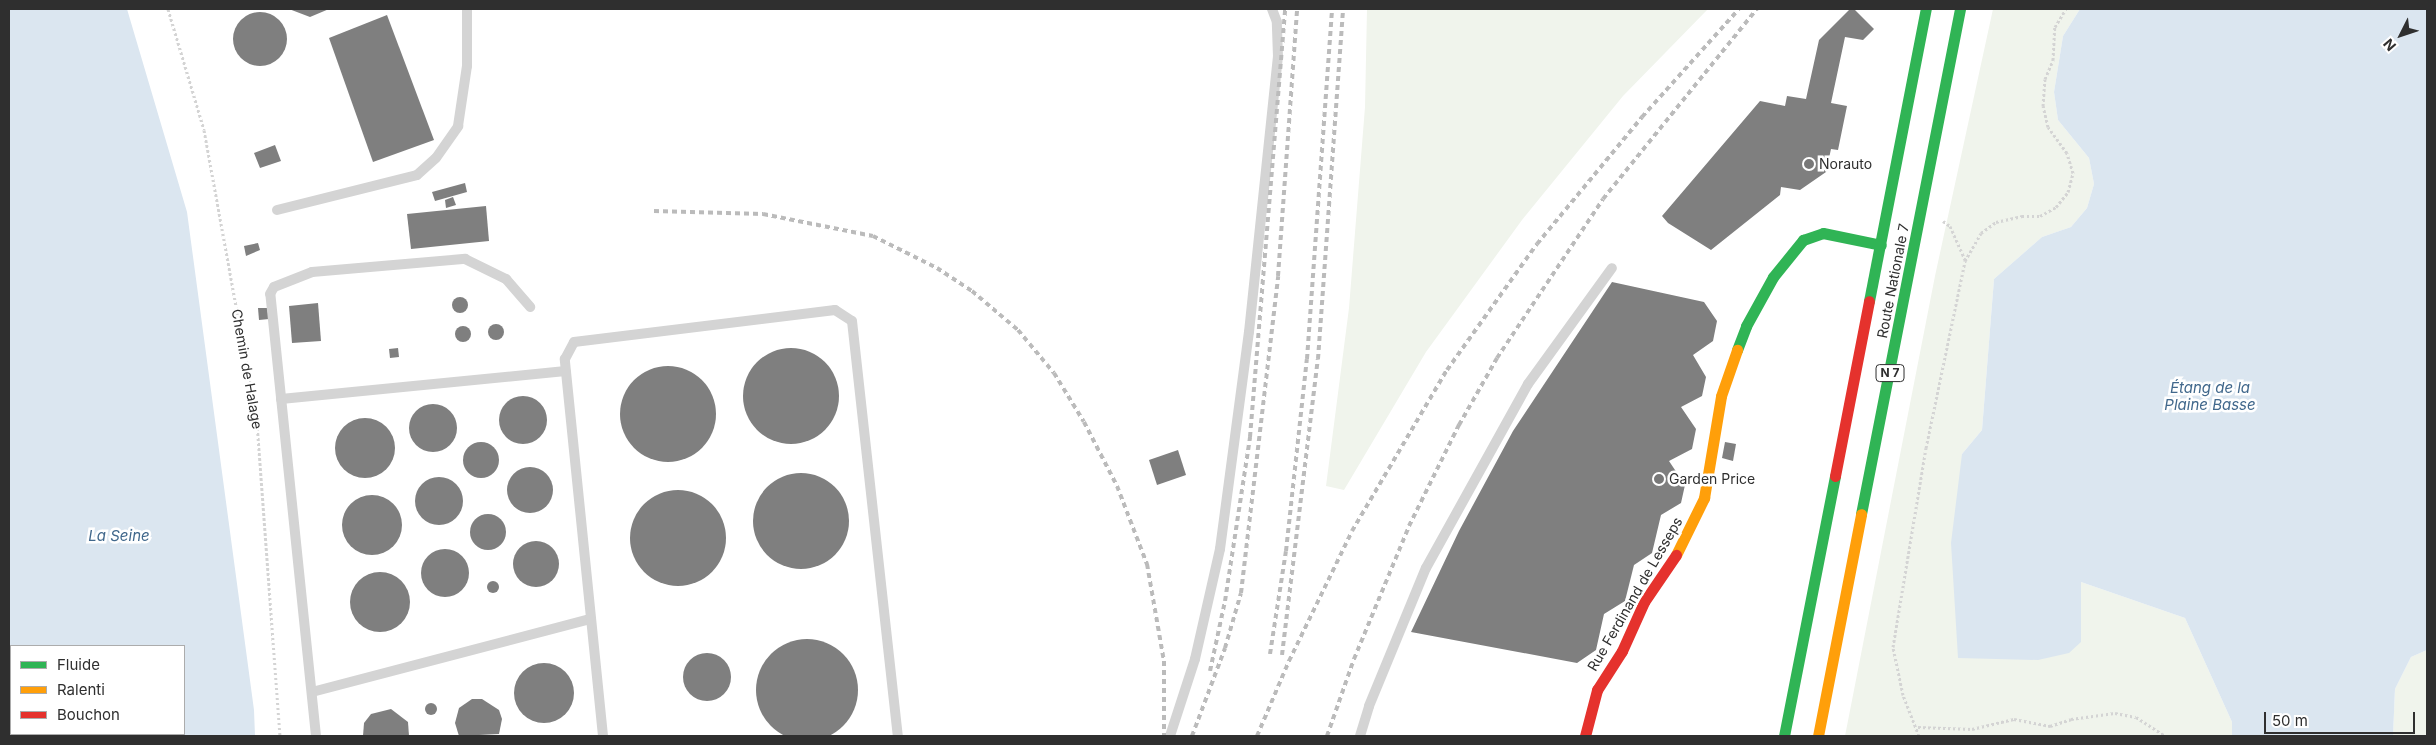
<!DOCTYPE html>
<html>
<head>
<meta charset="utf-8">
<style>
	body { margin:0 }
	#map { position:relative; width:2436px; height:745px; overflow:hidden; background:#fff; font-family:Inter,sans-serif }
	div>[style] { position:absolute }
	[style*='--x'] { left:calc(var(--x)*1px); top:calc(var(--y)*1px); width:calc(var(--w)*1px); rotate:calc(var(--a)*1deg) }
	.green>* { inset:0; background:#f0f4ec }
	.water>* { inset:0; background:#dbe6f0 }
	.building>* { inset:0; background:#7f7f7f }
	.round { border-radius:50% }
	.path>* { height:3px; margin-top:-1.5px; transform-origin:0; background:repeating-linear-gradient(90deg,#d4d4d4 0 2.5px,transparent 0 5px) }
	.lane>* { height:10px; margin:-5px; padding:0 5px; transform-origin:5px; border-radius:5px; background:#d4d4d4 }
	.fast>* { height:11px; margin:-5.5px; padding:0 5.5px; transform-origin:5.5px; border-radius:5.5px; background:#30b455 }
	.slow>* { height:11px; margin:-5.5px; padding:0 5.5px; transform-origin:5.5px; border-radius:5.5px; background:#ff9f0a }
	.jam>* { height:11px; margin:-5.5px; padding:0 5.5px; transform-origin:5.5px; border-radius:5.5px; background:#e5322d }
	.rail>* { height:4px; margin-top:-2px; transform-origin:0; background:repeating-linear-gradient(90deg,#bbb 0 5px,transparent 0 9px) }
	.dots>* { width:14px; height:14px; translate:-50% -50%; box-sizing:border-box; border:2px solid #fff; border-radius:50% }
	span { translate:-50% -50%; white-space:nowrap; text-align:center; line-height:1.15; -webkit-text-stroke:5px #fff; paint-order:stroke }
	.shield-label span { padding:1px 4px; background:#fff; border:1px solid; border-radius:4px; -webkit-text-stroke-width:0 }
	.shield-label { font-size:12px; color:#2f2f2f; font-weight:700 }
	.poi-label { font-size:14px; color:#2f2f2f }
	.left { translate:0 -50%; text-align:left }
	.street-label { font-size:14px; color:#2f2f2f }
	.water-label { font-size:15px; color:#41688c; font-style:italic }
	.frame { position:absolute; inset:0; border:10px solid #2f2f2f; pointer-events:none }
	.legend { position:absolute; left:10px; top:645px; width:175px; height:90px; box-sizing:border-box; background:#fff; border:1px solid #acacac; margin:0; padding:6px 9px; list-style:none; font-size:15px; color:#2f2f2f }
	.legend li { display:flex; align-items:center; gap:10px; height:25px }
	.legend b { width:25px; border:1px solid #acacac }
	.north { position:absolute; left:2376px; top:10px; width:50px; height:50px; -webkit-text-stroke:4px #fff; paint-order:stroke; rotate:229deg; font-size:14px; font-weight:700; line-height:20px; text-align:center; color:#2f2f2f }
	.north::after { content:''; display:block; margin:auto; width:18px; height:22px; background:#2f2f2f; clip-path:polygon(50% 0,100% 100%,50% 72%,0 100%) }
	.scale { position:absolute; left:2264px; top:712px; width:151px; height:22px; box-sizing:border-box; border:2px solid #2f2f2f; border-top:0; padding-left:6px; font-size:15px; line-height:18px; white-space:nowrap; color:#2f2f2f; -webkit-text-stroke:4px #fff; paint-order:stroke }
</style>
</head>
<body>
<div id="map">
	<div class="green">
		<i style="clip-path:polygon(1367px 9px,1708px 9px,1623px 96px,1522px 220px,1426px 352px,1344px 490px,1326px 486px,1349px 308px,1365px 107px)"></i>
		<i style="clip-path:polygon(1993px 9px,2080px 9px,2063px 36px,2054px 92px,2058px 120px,2089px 158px,2094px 184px,2087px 208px,2071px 227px,2042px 237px,1994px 279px,1982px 430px,1962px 454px,2081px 642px,2081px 582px,2185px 618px,2232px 722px,2232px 736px,1845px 736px,1935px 276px)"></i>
		<i style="clip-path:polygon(2427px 650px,2427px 736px,2393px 736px,2395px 689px,2411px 657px)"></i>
	</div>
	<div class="water">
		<i style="clip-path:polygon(evenodd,9px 9px,127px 9px,187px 212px,254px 710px,255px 736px,9px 736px,9px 9px,11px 646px,184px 646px,184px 734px,11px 734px,11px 646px)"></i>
		<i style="clip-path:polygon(2080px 9px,2427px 9px,2427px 650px,2411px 657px,2395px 689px,2393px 736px,2232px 736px,2232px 722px,2185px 618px,2081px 582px,2081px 642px,2069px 653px,2038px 660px,1958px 658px,1951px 543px,1962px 454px,1982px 430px,1994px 279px,2042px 237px,2071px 227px,2087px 208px,2094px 184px,2089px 158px,2058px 120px,2054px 92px,2063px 36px)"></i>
	</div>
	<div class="building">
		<i style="clip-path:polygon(289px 9px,329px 9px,310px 17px)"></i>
		<i style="clip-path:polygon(1850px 9px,1854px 9px,1874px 29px,1863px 40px,1845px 37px,1831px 103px,1847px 106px,1838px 150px,1831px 149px,1826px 172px,1800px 190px,1781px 187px,1780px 195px,1711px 250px,1668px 223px,1662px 216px,1760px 101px,1785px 106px,1787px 96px,1806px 99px,1819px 40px)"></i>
		<i class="round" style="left:233px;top:12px;width:54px;height:54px"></i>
		<i style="clip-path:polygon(387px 15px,434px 140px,373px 162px,329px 38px)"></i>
		<i style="clip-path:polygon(275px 145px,281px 161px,260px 168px,254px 153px)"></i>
		<i style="clip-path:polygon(465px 183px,467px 192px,435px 201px,432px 192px)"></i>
		<i style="clip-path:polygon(453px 197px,456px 205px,446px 208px,445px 200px)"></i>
		<i style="clip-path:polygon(486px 206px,489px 241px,411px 249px,407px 214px)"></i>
		<i style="clip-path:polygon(258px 243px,260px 250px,246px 256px,244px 246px)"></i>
		<i style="clip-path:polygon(1612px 282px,1704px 302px,1717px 321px,1713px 341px,1693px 355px,1706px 377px,1702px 396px,1681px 407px,1696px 429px,1692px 449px,1669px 461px,1685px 485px,1681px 503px,1661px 515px,1652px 553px,1634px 565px,1625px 601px,1604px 614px,1596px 650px,1577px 663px,1411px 632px,1459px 531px,1513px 431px)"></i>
		<i class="round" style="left:452px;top:297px;width:16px;height:16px"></i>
		<i style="clip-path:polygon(318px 303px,321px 341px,292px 343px,289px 306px)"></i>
		<i style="clip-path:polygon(258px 308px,267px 308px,269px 319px,259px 320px)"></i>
		<i class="round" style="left:488px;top:324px;width:16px;height:16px"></i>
		<i class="round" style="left:455px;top:326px;width:16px;height:16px"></i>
		<i style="clip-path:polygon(398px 348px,399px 357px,390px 358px,389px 349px)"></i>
		<i class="round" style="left:743px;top:348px;width:96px;height:96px"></i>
		<i class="round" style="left:620px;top:366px;width:96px;height:96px"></i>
		<i class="round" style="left:499px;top:396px;width:48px;height:48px"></i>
		<i class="round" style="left:409px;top:404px;width:48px;height:48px"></i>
		<i class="round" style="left:335px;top:418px;width:60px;height:60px"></i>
		<i class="round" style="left:463px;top:442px;width:36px;height:36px"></i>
		<i style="clip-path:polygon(1725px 442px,1736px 444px,1733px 461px,1722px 458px)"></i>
		<i style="clip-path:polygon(1178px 450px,1186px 475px,1157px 485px,1149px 460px)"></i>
		<i class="round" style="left:507px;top:467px;width:46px;height:46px"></i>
		<i class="round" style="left:753px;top:473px;width:96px;height:96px"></i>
		<i class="round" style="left:415px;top:477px;width:48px;height:48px"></i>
		<i class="round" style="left:630px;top:490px;width:96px;height:96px"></i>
		<i class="round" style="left:342px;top:495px;width:60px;height:60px"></i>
		<i class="round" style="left:470px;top:514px;width:36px;height:36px"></i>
		<i class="round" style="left:513px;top:541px;width:46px;height:46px"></i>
		<i class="round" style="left:421px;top:549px;width:48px;height:48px"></i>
		<i class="round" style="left:350px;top:572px;width:60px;height:60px"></i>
		<i class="round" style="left:487px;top:581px;width:12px;height:12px"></i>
		<i class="round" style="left:756px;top:639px;width:102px;height:102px"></i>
		<i class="round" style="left:683px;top:653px;width:48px;height:48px"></i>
		<i class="round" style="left:514px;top:663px;width:60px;height:60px"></i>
		<i style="clip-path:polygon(482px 699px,499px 710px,502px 719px,499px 734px,459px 736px,455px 723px,459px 708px,472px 699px)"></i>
		<i class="round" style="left:425px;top:703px;width:12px;height:12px"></i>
		<i style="clip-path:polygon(391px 709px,408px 722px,409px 736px,363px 736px,364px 723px,371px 714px)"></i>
	</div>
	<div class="path">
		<i style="--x:168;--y:9;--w:126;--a:73.4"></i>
		<i style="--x:204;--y:130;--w:298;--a:79.7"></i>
		<i style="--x:257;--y:423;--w:314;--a:85.8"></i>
		<i style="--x:1943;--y:221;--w:9;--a:36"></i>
		<i style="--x:1950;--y:226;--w:37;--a:66"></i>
		<i style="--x:1918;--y:727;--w:54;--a:2.1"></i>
		<i style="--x:1972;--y:729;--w:43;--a:-13.4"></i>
		<i style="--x:2014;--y:719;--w:37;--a:11"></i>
		<i style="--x:2050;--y:726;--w:22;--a:-18"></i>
		<i style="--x:2071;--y:719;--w:44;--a:-7.8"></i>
		<i style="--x:2115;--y:713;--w:21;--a:11"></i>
		<i style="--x:2136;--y:717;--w:35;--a:33"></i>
		<i style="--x:1919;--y:736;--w:44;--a:-111.3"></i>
		<i style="--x:1903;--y:695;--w:49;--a:-101.8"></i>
		<i style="--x:1893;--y:647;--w:202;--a:-80.6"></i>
		<i style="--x:1926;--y:448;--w:191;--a:-78.2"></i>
		<i style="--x:1965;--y:261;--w:32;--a:-60"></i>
		<i style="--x:1981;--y:233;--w:19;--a:-36"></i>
		<i style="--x:1996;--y:222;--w:27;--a:-13"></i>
		<i style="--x:2022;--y:216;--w:18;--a:0"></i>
		<i style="--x:2040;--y:216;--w:18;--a:-29"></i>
		<i style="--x:2056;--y:207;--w:19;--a:-51"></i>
		<i style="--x:2068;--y:192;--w:20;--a:-75"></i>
		<i style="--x:2073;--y:173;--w:21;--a:-107"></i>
		<i style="--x:2067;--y:153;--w:32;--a:-126"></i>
		<i style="--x:2048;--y:127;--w:22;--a:-103"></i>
		<i style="--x:2043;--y:106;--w:27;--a:-86"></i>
		<i style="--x:2045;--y:79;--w:21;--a:-67"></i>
		<i style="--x:2053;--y:60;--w:33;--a:-87"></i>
		<i style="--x:2055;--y:27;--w:21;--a:-59"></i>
	</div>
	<div class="lane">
		<i style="--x:277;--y:210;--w:144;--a:-14"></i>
		<i style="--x:417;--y:175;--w:25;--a:-42"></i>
		<i style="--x:436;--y:158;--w:39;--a:-55"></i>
		<i style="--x:458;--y:126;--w:61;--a:-81.5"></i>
		<i style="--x:467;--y:66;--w:57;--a:-90"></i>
		<i style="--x:281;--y:399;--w:286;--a:-5.6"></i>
		<i style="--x:312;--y:692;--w:288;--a:-14.7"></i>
		<i style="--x:316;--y:736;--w:444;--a:-95.9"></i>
		<i style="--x:270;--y:294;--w:8;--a:-60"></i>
		<i style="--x:274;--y:287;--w:41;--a:-21.5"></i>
		<i style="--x:312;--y:272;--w:154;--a:-4.9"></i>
		<i style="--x:465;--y:259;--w:46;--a:26"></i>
		<i style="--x:506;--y:279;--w:37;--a:49"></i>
		<i style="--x:603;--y:736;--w:379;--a:-95.8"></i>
		<i style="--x:565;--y:359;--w:19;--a:-62"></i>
		<i style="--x:574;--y:342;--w:263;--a:-7"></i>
		<i style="--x:835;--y:310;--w:20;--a:33"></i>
		<i style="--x:852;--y:321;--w:418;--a:83.7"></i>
		<i style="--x:1170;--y:736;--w:81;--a:-72"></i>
		<i style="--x:1195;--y:659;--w:113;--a:-77.2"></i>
		<i style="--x:1220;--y:549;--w:219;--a:-82.4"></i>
		<i style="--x:1249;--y:332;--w:277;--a:-84"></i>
		<i style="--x:1278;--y:57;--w:35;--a:-92"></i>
		<i style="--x:1277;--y:22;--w:14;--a:-111"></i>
		<i style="--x:1360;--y:736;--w:31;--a:-73"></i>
		<i style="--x:1369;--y:706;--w:149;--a:-67.6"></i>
		<i style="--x:1426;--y:568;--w:210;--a:-61"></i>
		<i style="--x:1528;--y:384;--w:143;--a:-54.1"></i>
	</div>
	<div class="fast">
		<i style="--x:1869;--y:301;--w:298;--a:-79"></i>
		<i style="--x:1737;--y:350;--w:26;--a:-69"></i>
		<i style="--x:1746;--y:326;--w:56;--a:-61.1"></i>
		<i style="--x:1773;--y:277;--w:48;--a:-51"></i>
		<i style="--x:1803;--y:240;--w:21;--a:-19"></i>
		<i style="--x:1823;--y:233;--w:59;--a:11.7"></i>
		<i style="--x:1861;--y:514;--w:515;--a:-78.91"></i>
		<i style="--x:1784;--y:736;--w:265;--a:-78.9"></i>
	</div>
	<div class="slow">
		<i style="--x:1676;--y:555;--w:64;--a:-63.8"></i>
		<i style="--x:1704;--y:498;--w:103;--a:-80.5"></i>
		<i style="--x:1721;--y:396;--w:49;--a:-70.8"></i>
		<i style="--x:1818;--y:736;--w:226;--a:-79"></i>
	</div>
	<div class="jam">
		<i style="--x:1835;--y:476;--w:178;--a:-79"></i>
		<i style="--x:1585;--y:736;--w:48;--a:-75.4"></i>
		<i style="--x:1597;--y:690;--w:46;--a:-57.3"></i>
		<i style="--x:1622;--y:651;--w:54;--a:-65.8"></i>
		<i style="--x:1644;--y:602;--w:57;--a:-55.8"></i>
	</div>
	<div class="rail">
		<i style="--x:654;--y:211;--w:109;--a:1.6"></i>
		<i style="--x:763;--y:214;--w:112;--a:11.3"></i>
		<i style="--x:873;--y:236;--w:72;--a:26.6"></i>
		<i style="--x:937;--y:268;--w:42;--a:33.3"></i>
		<i style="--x:972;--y:291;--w:60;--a:40.3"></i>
		<i style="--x:1018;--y:330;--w:56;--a:50.1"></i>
		<i style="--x:1054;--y:373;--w:57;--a:58.5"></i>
		<i style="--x:1084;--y:422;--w:72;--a:62.7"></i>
		<i style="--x:1117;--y:486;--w:84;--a:69"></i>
		<i style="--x:1147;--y:564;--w:98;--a:80.1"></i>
		<i style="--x:1164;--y:661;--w:75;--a:90"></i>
		<i style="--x:1270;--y:654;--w:104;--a:-81.2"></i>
		<i style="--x:1286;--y:551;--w:193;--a:-83.8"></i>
		<i style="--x:1307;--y:359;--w:351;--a:-85.9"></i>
		<i style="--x:1282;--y:655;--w:298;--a:-83.1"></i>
		<i style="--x:1318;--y:359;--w:351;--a:-85.9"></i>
		<i style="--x:1210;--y:671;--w:72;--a:-77.9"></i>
		<i style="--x:1225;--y:601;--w:166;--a:-81.3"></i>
		<i style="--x:1250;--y:437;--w:429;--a:-85.3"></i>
		<i style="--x:1192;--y:736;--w:94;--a:-69.4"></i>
		<i style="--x:1225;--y:648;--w:57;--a:-73.8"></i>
		<i style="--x:1241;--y:593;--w:319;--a:-83.3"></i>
		<i style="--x:1278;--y:276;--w:268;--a:-85.9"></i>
		<i style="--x:1257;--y:736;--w:82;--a:-66.9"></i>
		<i style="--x:1289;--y:661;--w:144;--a:-64.1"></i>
		<i style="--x:1352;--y:531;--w:187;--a:-59.5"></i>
		<i style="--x:1447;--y:370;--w:155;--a:-54.5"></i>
		<i style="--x:1537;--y:244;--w:165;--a:-50.4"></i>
		<i style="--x:1642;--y:117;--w:145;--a:-48.1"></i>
		<i style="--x:1327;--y:736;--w:82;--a:-70.7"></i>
		<i style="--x:1354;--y:659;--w:144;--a:-67.5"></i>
		<i style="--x:1409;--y:526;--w:113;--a:-63.7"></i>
		<i style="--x:1459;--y:425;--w:77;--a:-60.4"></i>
		<i style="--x:1497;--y:358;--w:191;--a:-56.3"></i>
		<i style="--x:1603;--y:199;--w:245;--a:-51"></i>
	</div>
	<div class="dots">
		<i style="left:1809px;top:164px;background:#787878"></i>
		<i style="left:1659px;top:479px;background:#787878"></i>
	</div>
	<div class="shield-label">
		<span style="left:1890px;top:373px">N 7</span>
	</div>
	<div class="poi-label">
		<span class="left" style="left:1819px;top:164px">Norauto</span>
		<span class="left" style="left:1669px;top:479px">Garden Price</span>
	</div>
	<div class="street-label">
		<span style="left:1893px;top:281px;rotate:-79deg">Route Nationale 7</span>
		<span style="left:247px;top:369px;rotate:80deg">Chemin de Halage</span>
		<span style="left:1635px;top:594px;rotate:-60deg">Rue Ferdinand de Lesseps</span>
	</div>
	<div class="water-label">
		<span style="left:2210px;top:396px">Étang de la<br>Plaine Basse</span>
		<span style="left:119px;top:536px">La Seine</span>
	</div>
	<div class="frame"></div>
	<ul class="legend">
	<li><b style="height:6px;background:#30b455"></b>Fluide</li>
	<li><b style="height:6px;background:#ff9f0a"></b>Ralenti</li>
	<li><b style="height:6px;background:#e5322d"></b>Bouchon</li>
	</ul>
	<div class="north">N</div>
	<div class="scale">50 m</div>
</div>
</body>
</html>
